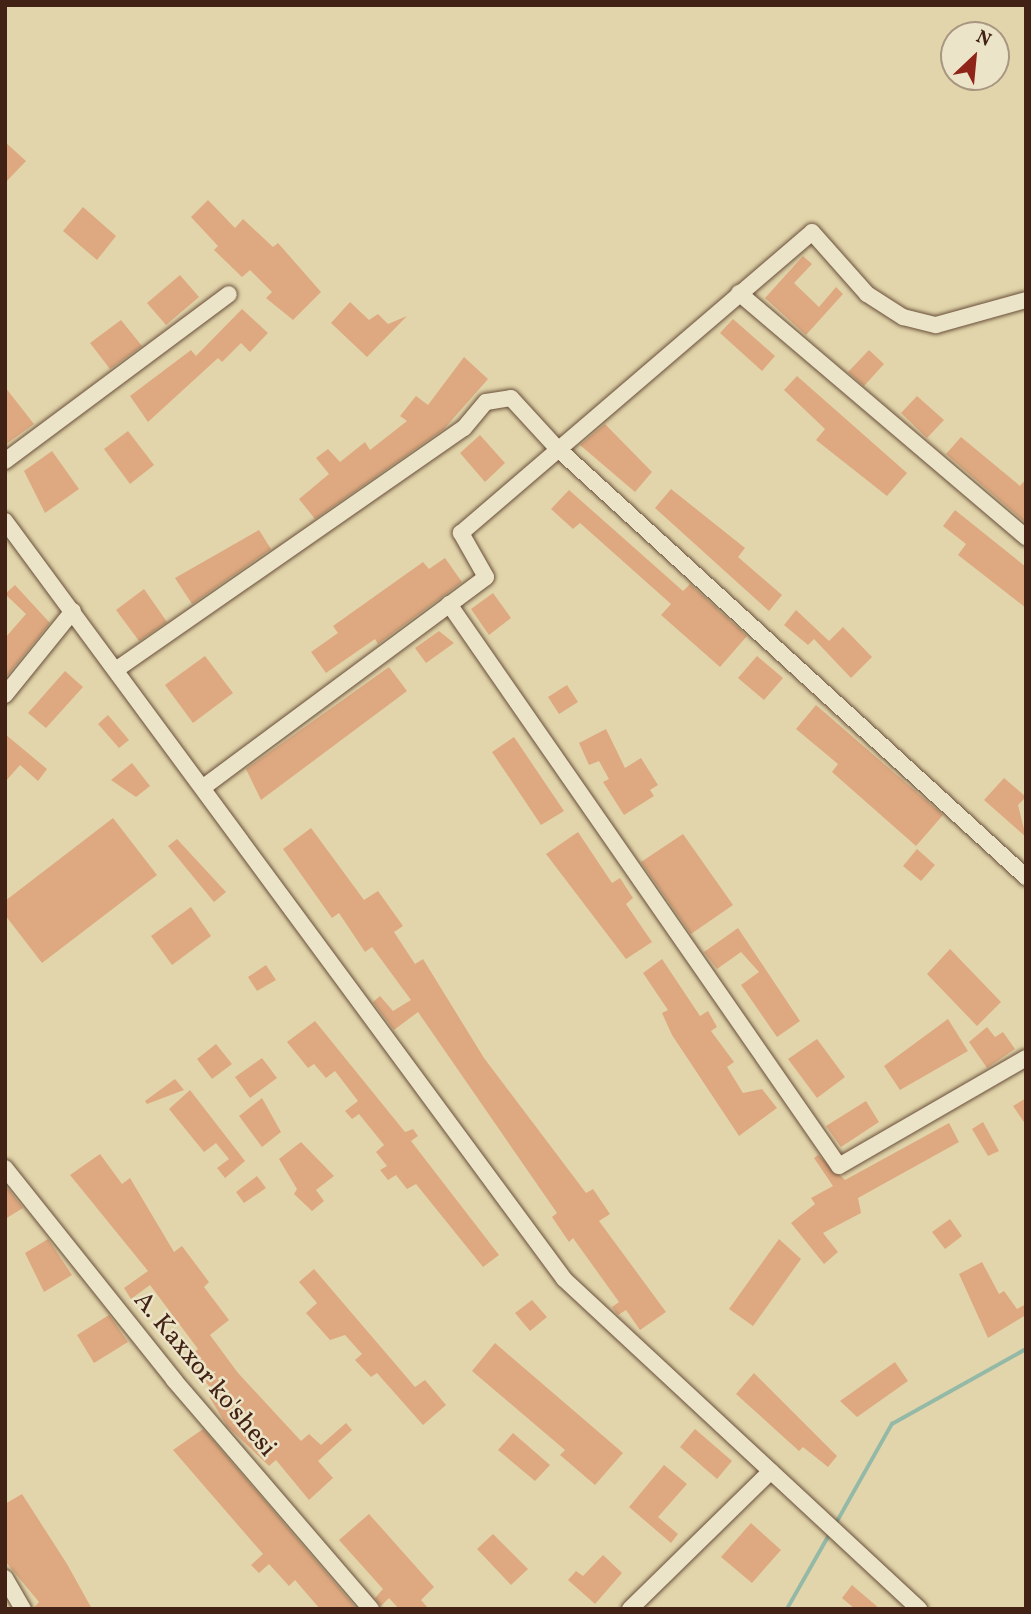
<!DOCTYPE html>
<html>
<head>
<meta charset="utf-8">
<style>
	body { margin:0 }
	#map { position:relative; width:1031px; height:1614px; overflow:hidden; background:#e2d5ab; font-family:Vollkorn,serif }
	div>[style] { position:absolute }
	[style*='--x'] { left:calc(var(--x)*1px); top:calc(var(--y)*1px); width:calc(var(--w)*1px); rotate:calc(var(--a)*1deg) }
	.stream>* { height:3.5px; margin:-1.75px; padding:0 1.75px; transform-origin:1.75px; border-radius:1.75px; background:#95b9a7 }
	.building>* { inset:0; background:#dea980 }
	.roads { filter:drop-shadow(0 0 2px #694f3a) drop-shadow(0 0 2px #694f3a) }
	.minor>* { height:16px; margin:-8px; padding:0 8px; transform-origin:8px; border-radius:8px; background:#ece4c8 }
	span { translate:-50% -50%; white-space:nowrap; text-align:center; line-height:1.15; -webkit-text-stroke:5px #ece4c8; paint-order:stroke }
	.street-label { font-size:26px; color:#412214 }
	.frame { position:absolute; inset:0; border:7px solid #412214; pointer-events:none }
	.north { position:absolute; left:940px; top:21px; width:70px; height:70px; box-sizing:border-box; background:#ece4c8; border:2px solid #a89680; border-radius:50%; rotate:26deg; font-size:19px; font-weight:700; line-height:28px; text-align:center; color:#412214 }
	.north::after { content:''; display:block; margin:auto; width:24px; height:32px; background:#8f2418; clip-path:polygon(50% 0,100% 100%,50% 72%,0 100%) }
</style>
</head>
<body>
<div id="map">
	<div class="stream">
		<i style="--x:835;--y:1525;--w:116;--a:-60.6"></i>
		<i style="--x:892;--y:1424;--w:154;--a:-29.2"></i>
		<i style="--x:787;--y:1609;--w:85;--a:-60.4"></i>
	</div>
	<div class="building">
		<i style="clip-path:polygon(5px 142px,26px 161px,5px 183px)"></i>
		<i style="clip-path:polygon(208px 200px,235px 228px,243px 219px,273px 247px,278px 243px,321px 292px,293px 320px,266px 298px,272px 292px,250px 270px,242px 277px,214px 250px,218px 246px,191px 217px)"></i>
		<i style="clip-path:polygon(83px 207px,116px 236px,97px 260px,63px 231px)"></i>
		<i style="clip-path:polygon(803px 256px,812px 264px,794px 283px,819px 307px,836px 287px,843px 294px,806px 335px,765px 298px)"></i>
		<i style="clip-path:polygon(180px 275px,199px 297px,166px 325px,147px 303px)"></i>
		<i style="clip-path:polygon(350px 302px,369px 320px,378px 314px,388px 324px,407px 316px,367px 357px,331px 323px)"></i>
		<i style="clip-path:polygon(242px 309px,268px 333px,250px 352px,241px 343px,222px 362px,218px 358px,148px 422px,130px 396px,191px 350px,196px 356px)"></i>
		<i style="clip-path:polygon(733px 319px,775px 356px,762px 371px,720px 333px)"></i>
		<i style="clip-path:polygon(121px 320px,142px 346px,110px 369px,90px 343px)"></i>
		<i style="clip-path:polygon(869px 350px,884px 364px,864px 386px,848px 372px)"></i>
		<i style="clip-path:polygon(464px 357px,488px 379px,444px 429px,315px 519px,299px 499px,329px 474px,316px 458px,328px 449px,340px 462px,365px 442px,370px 450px,407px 421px,400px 416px,416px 396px,428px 405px)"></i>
		<i style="clip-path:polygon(797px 376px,907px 473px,887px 496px,816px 440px,825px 429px,784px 390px)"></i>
		<i style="clip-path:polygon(5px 387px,34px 424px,5px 445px)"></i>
		<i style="clip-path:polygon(917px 396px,944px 420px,927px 438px,901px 413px)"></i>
		<i style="clip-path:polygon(605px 424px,652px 472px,635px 492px,580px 445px)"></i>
		<i style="clip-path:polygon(128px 431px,154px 465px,130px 484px,104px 449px)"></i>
		<i style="clip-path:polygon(480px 435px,505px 463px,485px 482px,460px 453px)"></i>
		<i style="clip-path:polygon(961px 437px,1020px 486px,1026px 479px,1026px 523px,946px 454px)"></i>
		<i style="clip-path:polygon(52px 451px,79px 489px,45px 513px,24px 471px)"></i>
		<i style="clip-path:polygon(671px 489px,745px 548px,738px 557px,782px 595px,769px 611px,655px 508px)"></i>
		<i style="clip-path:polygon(569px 490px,683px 591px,690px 584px,747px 636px,720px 667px,661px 615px,671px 604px,580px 523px,573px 529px,551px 509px)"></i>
		<i style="clip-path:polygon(955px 510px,1026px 567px,1026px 608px,958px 555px,966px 544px,943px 526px)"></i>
		<i style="clip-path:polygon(259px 530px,271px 549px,192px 604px,175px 578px)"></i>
		<i style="clip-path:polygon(445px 558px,462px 582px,378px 644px,375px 639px,326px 673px,311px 652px,338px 633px,333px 626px,423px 562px,429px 569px)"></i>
		<i style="clip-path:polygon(15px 585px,50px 623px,5px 678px,5px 638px,26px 614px,5px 594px)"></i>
		<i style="clip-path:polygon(144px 589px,167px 622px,139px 641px,116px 610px)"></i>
		<i style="clip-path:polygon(493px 593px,511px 618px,489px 635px,471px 609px)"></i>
		<i style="clip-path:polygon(796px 610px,829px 641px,843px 627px,872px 657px,851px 678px,814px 639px,808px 645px,784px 625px)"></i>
		<i style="clip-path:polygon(439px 631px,454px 643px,426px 663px,415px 648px)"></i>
		<i style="clip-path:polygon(205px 656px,233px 693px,193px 723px,165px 685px)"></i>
		<i style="clip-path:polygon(757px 656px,783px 678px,764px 700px,738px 678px)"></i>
		<i style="clip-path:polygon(389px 667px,407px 691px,261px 800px,246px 769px)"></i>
		<i style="clip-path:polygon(65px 671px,83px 687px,46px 728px,28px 713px)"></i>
		<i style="clip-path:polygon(567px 685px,578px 702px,559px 714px,548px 697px)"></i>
		<i style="clip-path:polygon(816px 705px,943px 815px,916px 846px,832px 772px,838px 764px,796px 729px)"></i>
		<i style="clip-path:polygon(108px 715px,129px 740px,119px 748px,98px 724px)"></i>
		<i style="clip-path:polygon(606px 729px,625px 768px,641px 758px,658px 785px,650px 790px,654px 796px,624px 815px,603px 782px,609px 779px,599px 761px,589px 765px,579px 743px)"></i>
		<i style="clip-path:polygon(5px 734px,47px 769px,38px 781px,20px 765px,5px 782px)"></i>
		<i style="clip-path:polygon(514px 737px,564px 811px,541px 825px,492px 752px)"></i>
		<i style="clip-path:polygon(132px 763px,150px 786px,136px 797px,111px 780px)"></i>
		<i style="clip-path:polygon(1004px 778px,1026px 797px,1018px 805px,1026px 837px,984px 800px)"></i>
		<i style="clip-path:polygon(113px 818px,157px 875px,42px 963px,5px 915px,5px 901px)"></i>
		<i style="clip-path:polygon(311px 828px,364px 900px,378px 891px,403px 926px,394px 932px,415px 964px,423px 959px,484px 1058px,586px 1193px,593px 1189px,610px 1214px,599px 1221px,666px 1312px,640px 1330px,626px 1310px,618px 1315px,612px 1307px,619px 1302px,573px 1238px,569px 1242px,552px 1217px,557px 1213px,418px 1012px,394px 1030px,373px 1002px,380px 996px,393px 1011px,411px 1000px,372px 947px,365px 952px,339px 913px,332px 918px,283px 849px)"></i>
		<i style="clip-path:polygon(578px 832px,612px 883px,620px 878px,633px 898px,626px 904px,652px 942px,626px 959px,546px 854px)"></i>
		<i style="clip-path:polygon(683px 834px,733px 905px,691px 934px,641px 862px)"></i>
		<i style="clip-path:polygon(177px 839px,226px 892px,214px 902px,168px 846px)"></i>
		<i style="clip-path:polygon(917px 849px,935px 865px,921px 881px,903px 866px)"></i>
		<i style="clip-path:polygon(191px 907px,211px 936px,172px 965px,151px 936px)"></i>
		<i style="clip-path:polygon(738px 928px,800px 1021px,777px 1037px,741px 985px,759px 972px,741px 952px,717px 969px,704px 952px)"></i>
		<i style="clip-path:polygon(950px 949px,1001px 1002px,977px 1026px,927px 974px)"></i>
		<i style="clip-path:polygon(662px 959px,700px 1016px,708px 1011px,717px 1027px,711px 1031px,734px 1062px,727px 1067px,743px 1093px,762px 1089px,777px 1108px,739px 1136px,672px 1035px,662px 1013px,668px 1010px,643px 973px)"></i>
		<i style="clip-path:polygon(266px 965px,276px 980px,257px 991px,248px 977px)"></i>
		<i style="clip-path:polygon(948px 1019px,968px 1051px,900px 1090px,884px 1066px)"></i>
		<i style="clip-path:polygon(315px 1021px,405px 1132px,413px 1129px,418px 1136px,411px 1141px,499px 1255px,483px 1267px,416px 1184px,407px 1189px,396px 1175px,388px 1180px,380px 1170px,387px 1166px,376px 1152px,384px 1145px,359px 1114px,352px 1119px,345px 1111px,358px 1101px,335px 1071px,326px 1078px,314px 1064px,308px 1068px,287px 1042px)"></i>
		<i style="clip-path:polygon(987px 1027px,995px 1037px,1003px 1032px,1015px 1049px,987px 1068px,969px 1042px)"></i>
		<i style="clip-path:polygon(817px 1039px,845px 1077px,817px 1098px,788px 1059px)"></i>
		<i style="clip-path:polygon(216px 1044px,232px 1064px,212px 1079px,197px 1059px)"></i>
		<i style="clip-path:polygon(262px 1058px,277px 1078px,250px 1098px,235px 1077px)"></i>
		<i style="clip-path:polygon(175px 1079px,184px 1090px,147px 1104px,145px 1101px)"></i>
		<i style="clip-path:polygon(190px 1090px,245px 1161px,225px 1178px,217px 1168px,229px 1159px,216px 1143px,204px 1152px,169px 1109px)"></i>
		<i style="clip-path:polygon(262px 1098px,281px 1132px,262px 1147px,239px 1116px)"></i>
		<i style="clip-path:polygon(1026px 1098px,1026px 1125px,1013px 1106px)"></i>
		<i style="clip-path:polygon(866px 1101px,879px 1122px,841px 1147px,826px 1126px)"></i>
		<i style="clip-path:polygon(983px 1122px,999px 1151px,988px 1156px,972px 1129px)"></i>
		<i style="clip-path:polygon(949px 1123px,959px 1142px,858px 1198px,861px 1213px,823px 1233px,838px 1252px,824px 1264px,791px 1223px,815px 1204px,811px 1198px,833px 1186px,814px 1158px,818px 1155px,845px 1180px)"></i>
		<i style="clip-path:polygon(301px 1142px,334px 1176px,316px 1190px,324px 1201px,312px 1211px,294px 1194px,297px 1189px,279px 1159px)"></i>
		<i style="clip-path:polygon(100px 1154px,122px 1184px,130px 1178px,174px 1252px,182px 1246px,209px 1282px,204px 1287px,229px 1320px,210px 1335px,238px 1373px,301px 1441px,309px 1434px,321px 1445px,346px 1423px,352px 1430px,318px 1461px,333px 1478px,309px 1500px,276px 1460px,269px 1466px,227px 1426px,210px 1398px,214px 1392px,186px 1359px,198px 1349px,150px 1285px,131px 1299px,124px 1288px,148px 1271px,70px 1175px)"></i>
		<i style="clip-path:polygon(257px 1176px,266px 1188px,244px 1203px,236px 1192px)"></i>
		<i style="clip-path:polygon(5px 1185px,23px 1208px,5px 1219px)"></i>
		<i style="clip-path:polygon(950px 1219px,962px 1236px,945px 1249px,932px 1232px)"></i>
		<i style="clip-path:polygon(48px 1239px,72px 1275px,44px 1292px,25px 1253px)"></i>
		<i style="clip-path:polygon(779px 1239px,801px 1259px,753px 1326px,729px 1309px)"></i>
		<i style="clip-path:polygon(982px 1262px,999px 1294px,1004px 1291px,1017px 1309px,1026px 1304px,1026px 1315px,988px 1338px,959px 1274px)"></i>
		<i style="clip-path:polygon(314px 1269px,415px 1387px,425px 1380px,446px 1405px,423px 1425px,377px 1373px,371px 1377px,355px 1360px,362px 1354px,345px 1335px,330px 1340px,306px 1313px,317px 1303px,299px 1282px)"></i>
		<i style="clip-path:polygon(532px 1300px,547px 1317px,530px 1331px,515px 1313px)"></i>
		<i style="clip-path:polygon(109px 1315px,128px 1342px,94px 1363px,77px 1335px)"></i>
		<i style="clip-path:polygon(495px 1343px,623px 1453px,595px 1485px,560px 1455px,565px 1450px,472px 1371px)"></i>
		<i style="clip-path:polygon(895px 1362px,908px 1381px,857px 1417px,840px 1401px)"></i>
		<i style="clip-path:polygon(754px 1373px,837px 1456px,828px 1467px,803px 1447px,799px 1451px,736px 1394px)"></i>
		<i style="clip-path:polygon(203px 1429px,357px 1609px,320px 1609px,295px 1580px,289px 1586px,269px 1564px,259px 1573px,251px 1565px,263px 1554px,173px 1450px)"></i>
		<i style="clip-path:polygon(695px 1429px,732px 1461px,717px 1479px,680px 1447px)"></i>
		<i style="clip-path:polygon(513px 1433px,550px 1465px,535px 1481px,498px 1450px)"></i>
		<i style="clip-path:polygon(664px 1465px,687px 1484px,658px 1517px,678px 1534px,671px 1543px,629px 1507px)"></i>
		<i style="clip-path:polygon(22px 1494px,67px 1564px,92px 1609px,33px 1609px,39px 1602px,5px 1561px,5px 1504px)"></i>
		<i style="clip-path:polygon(369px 1514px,434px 1587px,421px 1600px,429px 1609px,399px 1609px,389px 1598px,381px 1606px,375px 1598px,383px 1589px,339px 1540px)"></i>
		<i style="clip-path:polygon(751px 1523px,781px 1550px,752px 1583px,721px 1557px)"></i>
		<i style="clip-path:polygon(493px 1534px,528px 1569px,511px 1585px,477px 1549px)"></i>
		<i style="clip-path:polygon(603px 1555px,622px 1573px,595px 1604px,568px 1580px,576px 1571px,583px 1576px)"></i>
		<i style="clip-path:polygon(852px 1585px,880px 1609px,855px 1609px,842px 1598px)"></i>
	</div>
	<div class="roads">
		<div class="minor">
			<i style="--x:739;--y:293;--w:377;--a:40.4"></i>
			<i style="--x:5;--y:461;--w:279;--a:-36.7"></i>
			<i style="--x:5;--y:521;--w:942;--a:53.59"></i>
			<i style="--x:564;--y:1279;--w:485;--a:42.9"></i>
			<i style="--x:449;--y:604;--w:684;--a:55.24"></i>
			<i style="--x:839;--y:1166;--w:216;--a:-30"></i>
			<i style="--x:117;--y:669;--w:422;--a:-34.8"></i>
			<i style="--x:464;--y:428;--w:34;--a:-50"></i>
			<i style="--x:486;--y:402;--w:25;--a:-9"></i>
			<i style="--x:511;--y:398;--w:68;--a:47.4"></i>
			<i style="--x:557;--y:448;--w:636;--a:42.45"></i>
			<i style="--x:5;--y:695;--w:108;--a:-51"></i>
			<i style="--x:205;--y:786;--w:350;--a:-36.6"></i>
			<i style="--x:486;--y:577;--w:51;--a:-119.6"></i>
			<i style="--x:461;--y:533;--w:462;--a:-40.6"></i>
			<i style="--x:812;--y:232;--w:83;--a:48.4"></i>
			<i style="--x:867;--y:294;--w:43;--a:32.6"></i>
			<i style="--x:903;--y:317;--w:34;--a:14"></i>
			<i style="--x:936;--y:325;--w:93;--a:-15.5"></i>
			<i style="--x:5;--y:1168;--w:271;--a:51.4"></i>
			<i style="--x:174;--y:1380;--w:302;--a:49.3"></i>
			<i style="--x:5;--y:1578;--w:36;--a:60"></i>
			<i style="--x:630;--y:1609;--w:197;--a:-44.4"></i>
		</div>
	</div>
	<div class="street-label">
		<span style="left:204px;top:1375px;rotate:50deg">A. Kaxxor ko'shesi</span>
	</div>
	<div class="frame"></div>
	<div class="north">N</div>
</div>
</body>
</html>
